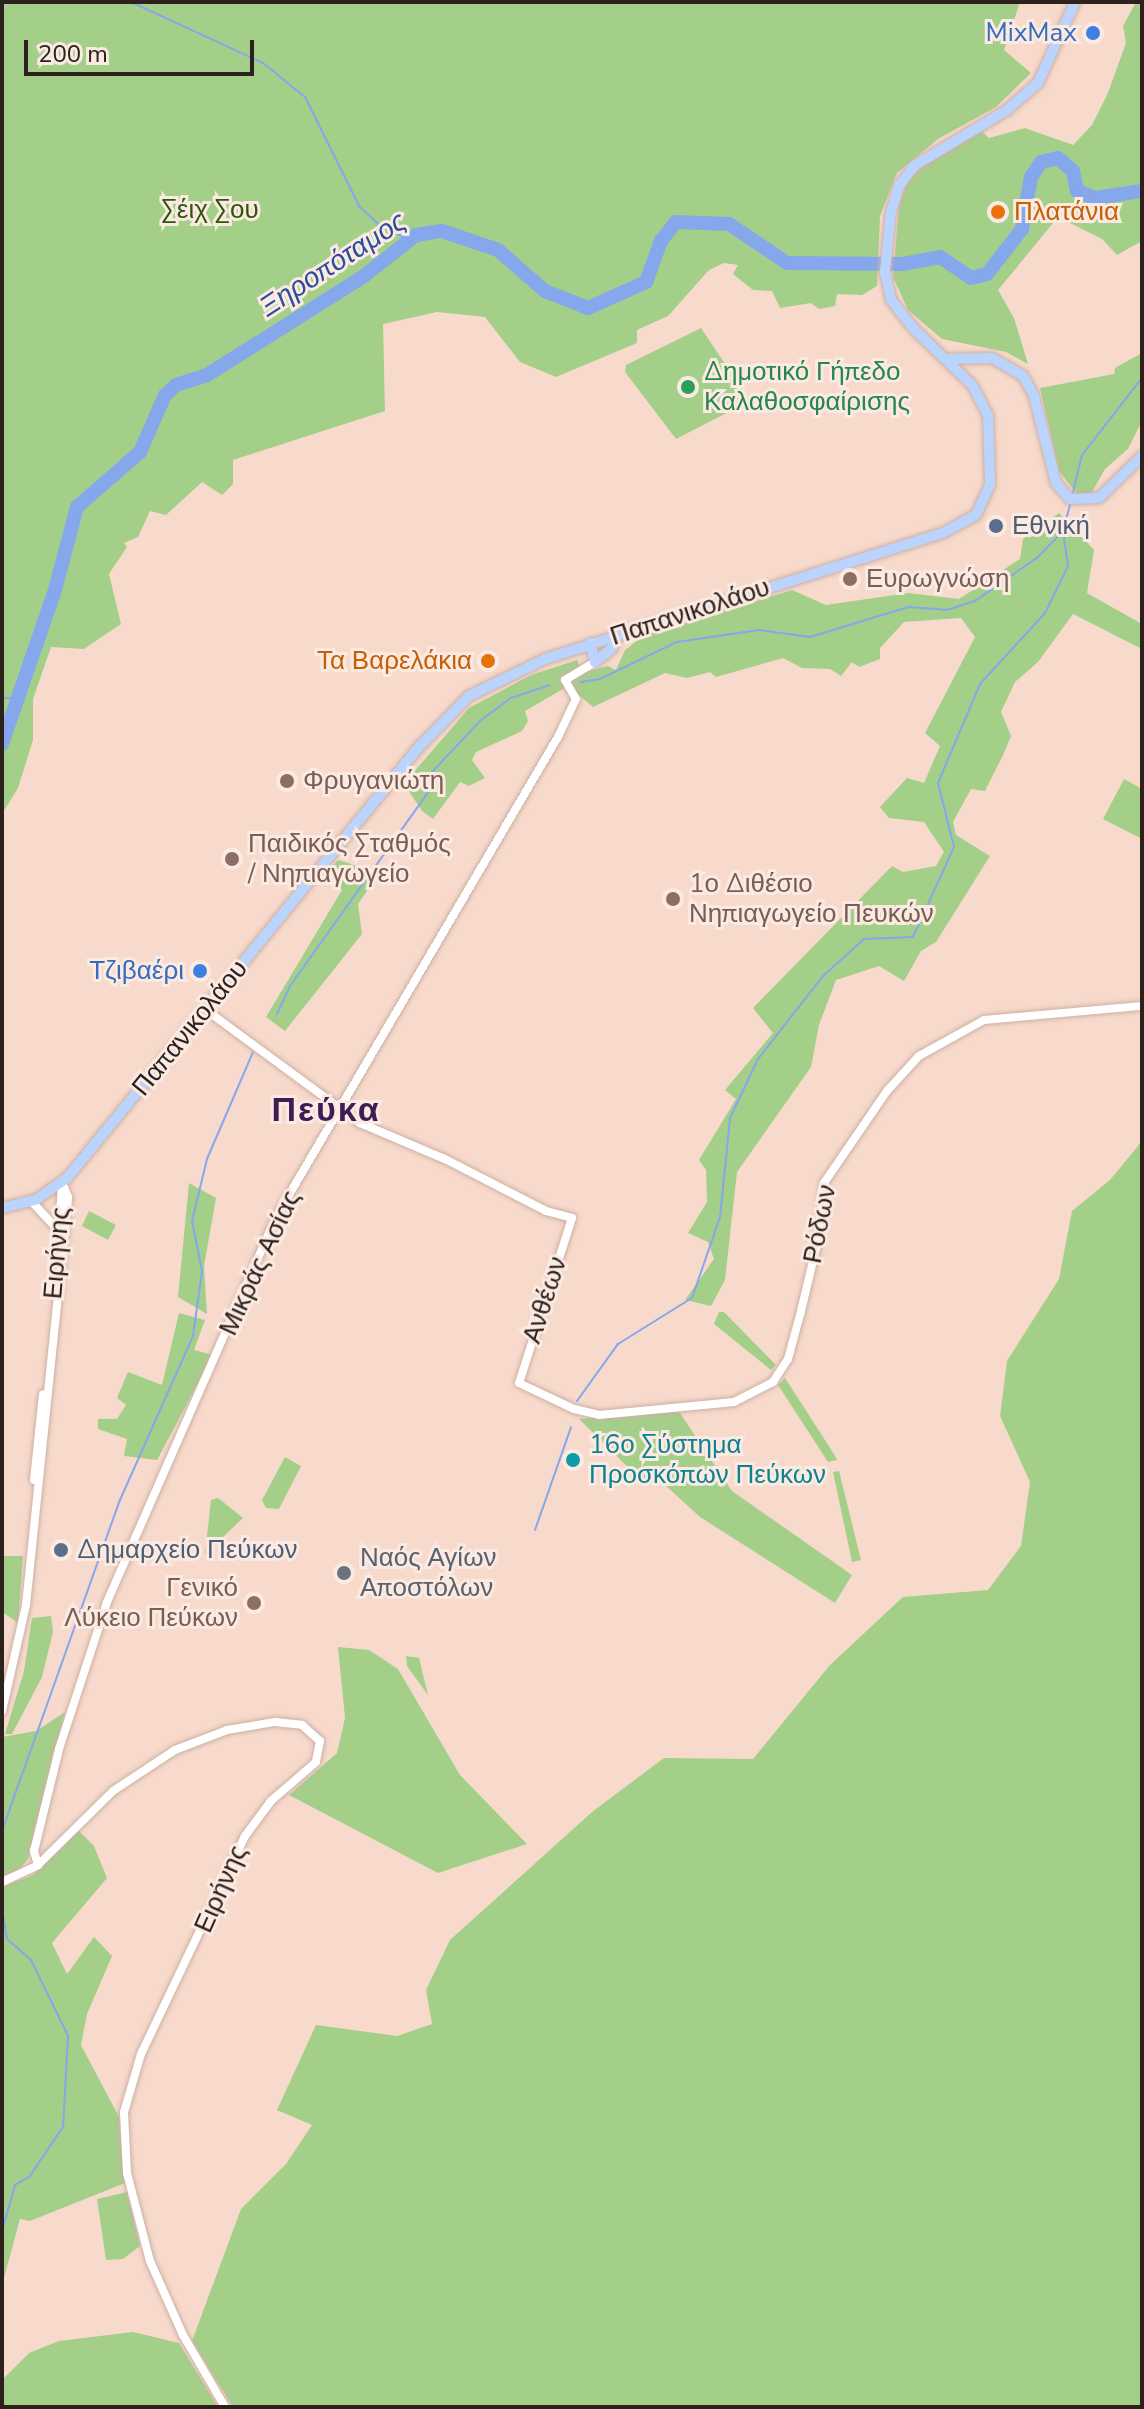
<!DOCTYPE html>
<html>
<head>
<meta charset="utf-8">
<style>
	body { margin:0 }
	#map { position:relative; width:1144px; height:2409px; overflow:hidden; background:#f7dacc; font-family:"Nunito Sans",sans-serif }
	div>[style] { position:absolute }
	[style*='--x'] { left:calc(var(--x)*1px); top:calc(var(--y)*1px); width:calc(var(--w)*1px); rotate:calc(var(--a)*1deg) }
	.green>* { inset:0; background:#a4cf89 }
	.stream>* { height:2px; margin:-1px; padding:0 1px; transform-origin:1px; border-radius:1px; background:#85a7ec }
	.river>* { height:14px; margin:-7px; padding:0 7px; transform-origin:7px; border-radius:7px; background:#85a7ec }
	.roads { filter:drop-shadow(0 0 2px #cdb0a4) drop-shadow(0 0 2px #cdb0a4) }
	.minor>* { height:8px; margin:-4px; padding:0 4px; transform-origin:4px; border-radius:4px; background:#fff }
	.major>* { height:10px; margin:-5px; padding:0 5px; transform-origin:5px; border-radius:5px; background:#bad4fe }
	.dots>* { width:22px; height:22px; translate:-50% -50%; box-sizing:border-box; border:4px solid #fbeae2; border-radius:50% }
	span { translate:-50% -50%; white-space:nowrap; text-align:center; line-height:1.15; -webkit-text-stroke:6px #fbeae2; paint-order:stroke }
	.shop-label { font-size:26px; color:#366cbe }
	.right { translate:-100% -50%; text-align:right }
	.park-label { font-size:26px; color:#2f560b }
	.food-label { font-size:26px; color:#c56008 }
	.left { translate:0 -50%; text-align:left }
	.leisure-label { font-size:26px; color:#27864d }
	.service-label { font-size:26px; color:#4e5e75 }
	.education-label { font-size:26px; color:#785e54 }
	.street-label { font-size:26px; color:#2c211c }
	.culture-label { font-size:26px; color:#0d838f }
	.worship-label { font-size:26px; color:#5b616d }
	.water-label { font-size:28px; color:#2a4d9d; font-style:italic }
	.district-label { font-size:34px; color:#3f1c53; font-weight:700; letter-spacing:2px }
	.frame { position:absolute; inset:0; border:4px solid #2c211c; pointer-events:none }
	.scale { position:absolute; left:24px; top:40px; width:230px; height:36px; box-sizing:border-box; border:4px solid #2c211c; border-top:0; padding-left:10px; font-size:24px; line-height:28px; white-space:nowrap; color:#2c211c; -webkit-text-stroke:6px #fbeae2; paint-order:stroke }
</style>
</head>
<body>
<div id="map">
	<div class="green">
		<i style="clip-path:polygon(2px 2px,1020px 2px,1004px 50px,1031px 73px,996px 107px,938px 139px,897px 173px,880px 216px,877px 286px,862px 295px,837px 294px,835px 306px,819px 309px,811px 303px,780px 308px,772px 291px,753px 290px,733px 274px,738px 265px,724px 263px,709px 270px,668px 316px,637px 330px,637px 343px,556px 377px,520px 362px,485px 317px,437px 312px,383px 324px,385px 411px,233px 460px,233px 484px,222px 495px,202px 482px,166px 515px,150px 511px,138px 537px,124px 543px,127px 547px,109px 574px,121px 624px,84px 649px,51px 647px,33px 699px,33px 740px,18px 788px,2px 814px)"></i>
		<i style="clip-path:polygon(1136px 2px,1142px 2px,1142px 241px,1117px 255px,1102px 239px,1058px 217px,998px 290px,1014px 318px,1028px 364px,1006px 352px,942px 339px,908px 310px,893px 277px,899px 206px,907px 181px,928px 161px,982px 131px,989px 138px,1025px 128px,1073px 145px,1092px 125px,1108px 93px,1126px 43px,1123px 26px)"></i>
		<i style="clip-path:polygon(701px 328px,750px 401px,676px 439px,625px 372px,626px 365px)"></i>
		<i style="clip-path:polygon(1142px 353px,1142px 421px,1128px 449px,1105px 469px,1092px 492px,1077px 494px,1059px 471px,1040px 388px,1114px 374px,1115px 368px)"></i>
		<i style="clip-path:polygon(1059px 513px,1094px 550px,1087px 593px,1142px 624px,1142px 649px,1073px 614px,1038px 662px,1015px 682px,1001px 712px,1011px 736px,1003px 755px,985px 791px,971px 789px,953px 822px,956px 835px,990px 856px,936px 942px,921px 951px,904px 981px,879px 966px,836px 980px,819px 1025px,811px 1067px,737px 1172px,725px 1280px,711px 1306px,685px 1300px,714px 1259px,708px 1242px,688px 1233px,707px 1202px,706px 1170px,699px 1160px,736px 1099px,725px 1090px,773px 1033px,753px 1008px,892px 866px,903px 872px,936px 866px,944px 852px,924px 822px,889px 818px,880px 807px,907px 778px,924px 783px,940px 746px,925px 733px,975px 637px,961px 618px,904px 622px,880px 648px,880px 659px,859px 667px,852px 662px,841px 676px,830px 669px,802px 668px,783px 658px,716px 677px,710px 672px,687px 678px,665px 673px,593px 707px,568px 686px,525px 711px,528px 721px,522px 731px,476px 752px,472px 760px,485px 778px,469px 786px,460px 782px,433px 819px,422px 811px,405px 785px,407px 780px,469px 708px,531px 675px,577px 660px,582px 673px,608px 666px,616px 670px,625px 650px,643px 636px,792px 590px,826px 605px,908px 593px,959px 599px,1020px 559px,1023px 539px)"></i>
		<i style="clip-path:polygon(1124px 779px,1142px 789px,1142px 839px,1103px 819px)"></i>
		<i style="clip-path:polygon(338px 860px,365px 868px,373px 882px,358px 904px,362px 934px,285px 1031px,266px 1017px,342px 890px,327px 873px)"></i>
		<i style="clip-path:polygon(1142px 1141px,1142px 2407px,233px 2407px,192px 2341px,241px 2209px,286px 2164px,312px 2125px,277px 2110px,316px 2025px,397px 2036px,432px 2024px,426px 1990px,450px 1940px,592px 1812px,664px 1758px,753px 1759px,830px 1665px,903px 1597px,988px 1590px,1021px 1546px,1030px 1482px,1000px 1416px,1007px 1361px,1059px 1279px,1072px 1211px,1110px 1180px)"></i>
		<i style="clip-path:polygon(189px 1183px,216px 1198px,204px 1266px,207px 1314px,178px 1297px)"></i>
		<i style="clip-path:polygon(89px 1211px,116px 1225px,108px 1240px,82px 1226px)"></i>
		<i style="clip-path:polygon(719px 1312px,724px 1312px,776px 1365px,771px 1370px,714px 1324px)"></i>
		<i style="clip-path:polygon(179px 1313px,205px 1320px,194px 1350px,213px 1355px,157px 1460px,124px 1456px,127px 1439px,98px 1429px,98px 1419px,117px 1419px,126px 1405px,117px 1398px,128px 1372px,162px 1385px)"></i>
		<i style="clip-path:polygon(785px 1378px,834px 1454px,837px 1460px,828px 1462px,778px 1385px)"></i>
		<i style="clip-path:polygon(678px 1410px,732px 1491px,852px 1575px,835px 1603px,700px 1517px,665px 1485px,640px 1479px,579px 1419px)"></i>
		<i style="clip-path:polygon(285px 1457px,301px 1466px,279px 1509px,266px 1508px,262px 1500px)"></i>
		<i style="clip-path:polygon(839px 1471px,861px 1560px,852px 1562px,833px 1472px)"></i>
		<i style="clip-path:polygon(218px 1498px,243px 1518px,205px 1554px,211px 1500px)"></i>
		<i style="clip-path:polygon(2px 1556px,23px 1556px,18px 1623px,2px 1612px)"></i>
		<i style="clip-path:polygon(51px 1616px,53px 1632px,42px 1677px,12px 1734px,5px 1734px,24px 1671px,32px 1618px)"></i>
		<i style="clip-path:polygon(338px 1647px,369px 1650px,398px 1669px,460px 1775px,527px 1844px,438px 1873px,289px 1795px,337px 1753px,345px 1718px)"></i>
		<i style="clip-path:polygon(406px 1656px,419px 1658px,428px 1695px,407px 1666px)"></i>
		<i style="clip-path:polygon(65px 1712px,28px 1859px,18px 1871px,2px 1877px,2px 1737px,36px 1731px)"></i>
		<i style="clip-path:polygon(78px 1830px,94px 1846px,107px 1878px,52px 1943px,67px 1974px,94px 1937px,112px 1956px,87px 2014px,81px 2045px,119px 2117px,125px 2183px,30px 2221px,20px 2219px,2px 2285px,2px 1887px,33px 1875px)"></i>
		<i style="clip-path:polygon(127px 2192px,140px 2246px,123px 2259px,106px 2260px,97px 2199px)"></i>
		<i style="clip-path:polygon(133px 2332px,179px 2343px,218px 2407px,2px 2407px,2px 2380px,29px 2353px,59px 2341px)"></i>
	</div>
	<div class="stream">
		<i style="--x:131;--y:2;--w:145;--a:24.8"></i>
		<i style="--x:263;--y:63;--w:54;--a:39"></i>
		<i style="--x:305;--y:97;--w:122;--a:63.6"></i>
		<i style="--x:359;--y:206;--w:26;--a:43"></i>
		<i style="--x:378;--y:224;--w:27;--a:27"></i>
		<i style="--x:402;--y:236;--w:14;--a:-4"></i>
		<i style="--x:1072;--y:496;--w:42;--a:-76.3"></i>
		<i style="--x:1082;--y:455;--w:98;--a:-52.1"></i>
		<i style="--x:581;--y:682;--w:19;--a:-9"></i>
		<i style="--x:600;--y:679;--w:85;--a:-25.7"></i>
		<i style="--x:677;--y:642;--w:83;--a:-8.3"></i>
		<i style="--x:759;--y:630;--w:51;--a:7.8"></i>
		<i style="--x:810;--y:637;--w:102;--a:-17"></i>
		<i style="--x:908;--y:607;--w:39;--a:4"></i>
		<i style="--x:947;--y:610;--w:29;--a:-18"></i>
		<i style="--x:975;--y:601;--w:77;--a:-34.9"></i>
		<i style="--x:1038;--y:557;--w:36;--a:-46"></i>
		<i style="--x:1063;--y:531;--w:30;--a:-75"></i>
		<i style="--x:2;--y:697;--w:17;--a:10"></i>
		<i style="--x:277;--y:1014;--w:31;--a:-65"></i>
		<i style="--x:290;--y:986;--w:239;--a:-54.5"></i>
		<i style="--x:429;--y:791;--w:18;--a:-84"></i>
		<i style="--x:431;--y:773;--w:71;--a:-46.7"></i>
		<i style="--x:480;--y:721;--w:39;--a:-37"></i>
		<i style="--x:511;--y:698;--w:41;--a:-18.4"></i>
		<i style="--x:577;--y:1401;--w:70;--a:-54.3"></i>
		<i style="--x:618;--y:1344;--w:87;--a:-31.9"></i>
		<i style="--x:692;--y:1298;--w:86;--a:-70.9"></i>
		<i style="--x:720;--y:1217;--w:100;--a:-84.2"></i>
		<i style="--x:730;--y:1118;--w:65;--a:-64.6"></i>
		<i style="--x:758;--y:1059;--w:104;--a:-52"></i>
		<i style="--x:822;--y:977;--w:57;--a:-42.1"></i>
		<i style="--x:864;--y:939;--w:49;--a:-2.3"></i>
		<i style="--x:913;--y:937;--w:99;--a:-65.5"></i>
		<i style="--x:954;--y:847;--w:66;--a:-104"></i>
		<i style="--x:938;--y:783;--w:108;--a:-67"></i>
		<i style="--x:980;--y:684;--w:96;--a:-47.5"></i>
		<i style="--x:1045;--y:613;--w:52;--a:-63.9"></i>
		<i style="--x:1068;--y:566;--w:35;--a:-98"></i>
		<i style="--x:535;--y:1530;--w:109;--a:-70.7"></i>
		<i style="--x:2;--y:1831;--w:351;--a:-70.4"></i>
		<i style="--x:120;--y:1500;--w:180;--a:-66"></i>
		<i style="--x:193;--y:1336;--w:66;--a:-82.1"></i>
		<i style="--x:202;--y:1271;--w:51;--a:-101.3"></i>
		<i style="--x:192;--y:1221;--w:64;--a:-76.4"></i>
		<i style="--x:207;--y:1159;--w:116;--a:-66.7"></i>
		<i style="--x:2;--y:1908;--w:31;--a:81"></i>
		<i style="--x:7;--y:1939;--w:32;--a:41"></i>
		<i style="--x:31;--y:1960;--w:85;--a:64"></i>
		<i style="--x:68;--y:2036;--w:91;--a:93.1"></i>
		<i style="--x:63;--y:2127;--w:59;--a:124"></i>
		<i style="--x:30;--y:2176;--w:17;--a:149"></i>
		<i style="--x:15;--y:2185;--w:48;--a:105.8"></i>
	</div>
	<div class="river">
		<i style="--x:2;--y:744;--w:163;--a:-71"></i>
		<i style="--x:55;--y:590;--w:86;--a:-75.2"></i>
		<i style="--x:77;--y:507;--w:84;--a:-41.1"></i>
		<i style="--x:140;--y:452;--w:62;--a:-66.3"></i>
		<i style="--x:165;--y:395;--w:15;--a:-42"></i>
		<i style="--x:176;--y:385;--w:33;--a:-18"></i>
		<i style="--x:207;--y:375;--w:186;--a:-32.2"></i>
		<i style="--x:364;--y:276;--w:66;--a:-38.3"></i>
		<i style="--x:416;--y:235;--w:26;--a:-9"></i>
		<i style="--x:442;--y:231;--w:59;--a:18.7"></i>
		<i style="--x:498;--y:250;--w:62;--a:41.1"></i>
		<i style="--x:545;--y:291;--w:46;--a:21.6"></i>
		<i style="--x:588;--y:308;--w:64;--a:-24.1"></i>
		<i style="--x:646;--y:282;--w:44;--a:-69.9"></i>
		<i style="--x:661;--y:241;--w:24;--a:-52"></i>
		<i style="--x:676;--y:222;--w:53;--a:2.2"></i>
		<i style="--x:729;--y:224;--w:70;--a:33.9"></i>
		<i style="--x:787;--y:263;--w:115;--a:0.5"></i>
		<i style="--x:902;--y:264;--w:39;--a:-10"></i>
		<i style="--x:940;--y:257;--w:37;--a:34"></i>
		<i style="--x:971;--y:278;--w:16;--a:-14"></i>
		<i style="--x:987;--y:274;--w:57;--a:-52.1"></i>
		<i style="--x:1022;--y:229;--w:53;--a:-80.2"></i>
		<i style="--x:1031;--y:177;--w:18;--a:-56"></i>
		<i style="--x:1041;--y:162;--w:17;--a:-13"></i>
		<i style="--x:1058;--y:158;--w:20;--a:41"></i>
		<i style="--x:1073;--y:171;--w:20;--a:79"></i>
		<i style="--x:1077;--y:191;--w:19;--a:21"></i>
		<i style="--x:1095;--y:198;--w:48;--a:-8.5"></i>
	</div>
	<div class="roads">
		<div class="minor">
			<i style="--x:206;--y:1010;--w:191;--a:36.3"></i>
			<i style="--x:360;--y:1123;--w:92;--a:23"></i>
			<i style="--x:445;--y:1159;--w:114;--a:27.2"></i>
			<i style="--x:546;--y:1211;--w:27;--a:15"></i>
			<i style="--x:572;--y:1218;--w:173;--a:107.8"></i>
			<i style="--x:519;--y:1383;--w:61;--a:25.3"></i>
			<i style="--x:574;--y:1409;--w:26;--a:13"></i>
			<i style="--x:599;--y:1415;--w:136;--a:-5.5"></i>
			<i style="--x:734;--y:1402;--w:44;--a:-27.1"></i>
			<i style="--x:773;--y:1382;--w:27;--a:-57"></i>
			<i style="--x:788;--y:1359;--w:50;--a:-74.8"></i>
			<i style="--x:801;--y:1311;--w:73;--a:-76.5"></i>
			<i style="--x:818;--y:1240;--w:57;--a:-84"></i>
			<i style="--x:824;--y:1183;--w:112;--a:-55.6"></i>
			<i style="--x:887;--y:1091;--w:47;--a:-47.6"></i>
			<i style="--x:919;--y:1056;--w:74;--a:-29"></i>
			<i style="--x:984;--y:1020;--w:159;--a:-5.1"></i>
			<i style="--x:32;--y:1202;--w:38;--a:47"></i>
			<i style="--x:59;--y:1234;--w:51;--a:-86.6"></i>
			<i style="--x:34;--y:1480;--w:86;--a:-84"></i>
			<i style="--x:2;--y:1711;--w:109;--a:-77.2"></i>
			<i style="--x:26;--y:1605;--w:410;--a:-84.1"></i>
			<i style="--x:68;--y:1197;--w:16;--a:-112"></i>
			<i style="--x:38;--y:1865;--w:15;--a:-106"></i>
			<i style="--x:34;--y:1851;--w:105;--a:-76.2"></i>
			<i style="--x:59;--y:1749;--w:155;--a:-71.9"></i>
			<i style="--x:107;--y:1602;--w:420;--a:-66.3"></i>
			<i style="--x:276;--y:1217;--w:557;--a:-59.57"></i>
			<i style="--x:558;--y:737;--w:42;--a:-64.7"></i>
			<i style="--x:576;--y:699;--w:22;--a:-120"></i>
			<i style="--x:565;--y:680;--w:35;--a:-31"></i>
			<i style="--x:2;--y:1882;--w:40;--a:-25"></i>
			<i style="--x:38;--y:1865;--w:105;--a:-44.6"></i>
			<i style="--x:113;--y:1791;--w:74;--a:-33.5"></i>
			<i style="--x:175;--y:1750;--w:56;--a:-21"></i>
			<i style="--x:227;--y:1730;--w:49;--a:-9.5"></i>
			<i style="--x:275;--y:1722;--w:27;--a:6"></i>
			<i style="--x:302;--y:1725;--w:24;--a:42"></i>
			<i style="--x:320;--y:1741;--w:21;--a:101"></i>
			<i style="--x:316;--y:1762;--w:60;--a:139.1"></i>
			<i style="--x:271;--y:1801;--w:44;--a:126.6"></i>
			<i style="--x:245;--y:1836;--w:242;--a:115.5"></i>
			<i style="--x:141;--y:2054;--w:60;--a:106.3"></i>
			<i style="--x:124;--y:2112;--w:61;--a:87.2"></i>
			<i style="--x:127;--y:2173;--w:91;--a:75.4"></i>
			<i style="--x:150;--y:2261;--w:81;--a:66"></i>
			<i style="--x:183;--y:2335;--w:83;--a:59.7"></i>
		</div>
		<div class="major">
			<i style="--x:946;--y:359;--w:46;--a:-1.2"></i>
			<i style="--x:992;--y:358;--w:36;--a:30"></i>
			<i style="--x:1023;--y:376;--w:23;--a:61"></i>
			<i style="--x:1034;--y:396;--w:90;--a:75.8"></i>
			<i style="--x:1056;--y:483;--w:21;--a:49"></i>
			<i style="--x:1070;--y:499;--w:29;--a:-2"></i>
			<i style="--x:1099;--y:498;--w:60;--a:-44.3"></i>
			<i style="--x:590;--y:643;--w:20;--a:75"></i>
			<i style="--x:595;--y:662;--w:22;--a:-39"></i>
			<i style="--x:612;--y:648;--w:14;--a:-73"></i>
			<i style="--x:2;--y:1208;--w:36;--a:-14"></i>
			<i style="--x:37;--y:1199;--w:38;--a:-35"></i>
			<i style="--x:68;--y:1177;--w:555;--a:-50.78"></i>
			<i style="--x:419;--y:747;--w:71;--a:-45.6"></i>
			<i style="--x:469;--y:696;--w:85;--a:-26"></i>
			<i style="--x:545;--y:659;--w:417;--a:-17.6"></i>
			<i style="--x:943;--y:533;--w:38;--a:-29"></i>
			<i style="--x:976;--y:515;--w:33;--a:-65"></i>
			<i style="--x:990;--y:485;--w:70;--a:-91.6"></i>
			<i style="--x:988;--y:415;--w:34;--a:-118"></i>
			<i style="--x:972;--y:385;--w:82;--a:-136"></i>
			<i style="--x:913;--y:328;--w:36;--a:-128"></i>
			<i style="--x:891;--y:300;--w:29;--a:-102"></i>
			<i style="--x:885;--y:272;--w:60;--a:-84.3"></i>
			<i style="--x:891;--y:212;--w:27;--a:-73"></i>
			<i style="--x:899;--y:186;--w:25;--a:-53"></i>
			<i style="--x:914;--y:166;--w:109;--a:-31.1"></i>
			<i style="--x:1007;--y:110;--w:41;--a:-41.1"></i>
			<i style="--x:1038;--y:83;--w:89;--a:-65.4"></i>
		</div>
	</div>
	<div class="dots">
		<i style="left:1093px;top:33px;background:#3f7fe0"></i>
		<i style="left:998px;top:212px;background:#e8710a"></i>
		<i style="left:688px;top:387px;background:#2e9e5b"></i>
		<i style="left:996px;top:526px;background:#5c6f8a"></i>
		<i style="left:850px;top:579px;background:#8d6e63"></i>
		<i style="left:488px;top:661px;background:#e8710a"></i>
		<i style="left:287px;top:781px;background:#8d6e63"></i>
		<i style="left:232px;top:859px;background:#8d6e63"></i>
		<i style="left:673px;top:899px;background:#8d6e63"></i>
		<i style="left:200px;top:971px;background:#3f7fe0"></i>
		<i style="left:573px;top:1460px;background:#0f9aa8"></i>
		<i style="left:61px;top:1550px;background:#5c6f8a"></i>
		<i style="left:344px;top:1573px;background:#6b7280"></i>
		<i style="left:254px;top:1603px;background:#8d6e63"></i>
	</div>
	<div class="shop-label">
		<span class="right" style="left:1077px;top:33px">MixMax</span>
		<span class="right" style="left:184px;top:971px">Τζιβαέρι</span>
	</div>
	<div class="park-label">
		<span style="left:210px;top:210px">Σέιχ Σου</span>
	</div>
	<div class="food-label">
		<span class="left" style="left:1014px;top:212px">Πλατάνια</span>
		<span class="right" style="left:472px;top:661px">Τα Βαρελάκια</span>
	</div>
	<div class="leisure-label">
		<span class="left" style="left:704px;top:387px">Δημοτικό Γήπεδο<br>Καλαθοσφαίρισης</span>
	</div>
	<div class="service-label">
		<span class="left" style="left:1012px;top:526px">Εθνική</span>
		<span class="left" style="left:77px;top:1550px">Δημαρχείο Πεύκων</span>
	</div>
	<div class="education-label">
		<span class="left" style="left:866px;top:579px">Ευρωγνώση</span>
		<span class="left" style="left:303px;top:781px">Φρυγανιώτη</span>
		<span class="left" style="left:248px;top:859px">Παιδικός Σταθμός<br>/ Νηπιαγωγείο</span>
		<span class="left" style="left:689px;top:899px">1ο Διθέσιο<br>Νηπιαγωγείο Πευκών</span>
		<span class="right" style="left:238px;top:1603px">Γενικό<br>Λύκειο Πεύκων</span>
	</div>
	<div class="street-label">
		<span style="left:690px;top:612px;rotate:-18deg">Παπανικολάου</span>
		<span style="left:190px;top:1028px;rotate:-51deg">Παπανικολάου</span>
		<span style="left:820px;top:1224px;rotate:-79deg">Ρόδων</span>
		<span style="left:57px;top:1253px;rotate:-85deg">Ειρήνης</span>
		<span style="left:260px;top:1263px;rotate:-65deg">Μικράς Ασίας</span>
		<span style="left:545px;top:1300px;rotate:-72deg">Ανθέων</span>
		<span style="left:221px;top:1889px;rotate:-66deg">Ειρήνης</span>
	</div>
	<div class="culture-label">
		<span class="left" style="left:589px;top:1460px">16ο Σύστημα<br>Προσκόπων Πεύκων</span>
	</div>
	<div class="worship-label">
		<span class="left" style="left:360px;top:1573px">Ναός Αγίων<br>Αποστόλων</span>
	</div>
	<div class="water-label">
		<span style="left:333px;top:264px;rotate:-33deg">Ξηροπόταμος</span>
	</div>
	<div class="district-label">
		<span style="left:326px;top:1111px">Πεύκα</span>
	</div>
	<div class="frame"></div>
	<div class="scale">200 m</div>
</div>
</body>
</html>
